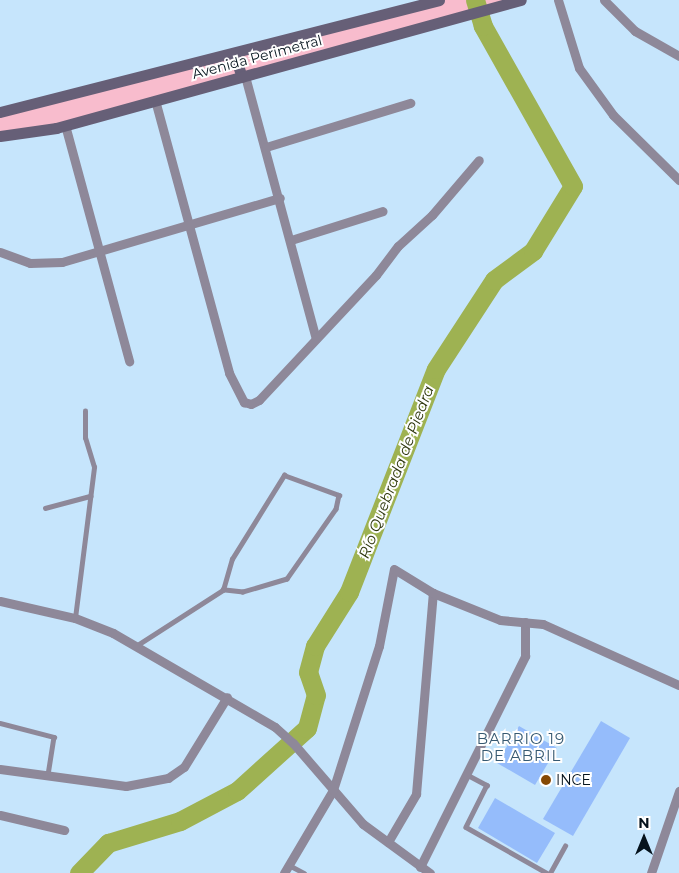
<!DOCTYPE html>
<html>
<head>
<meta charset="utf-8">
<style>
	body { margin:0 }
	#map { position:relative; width:679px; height:873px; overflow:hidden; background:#c6e5fc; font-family:Montserrat,sans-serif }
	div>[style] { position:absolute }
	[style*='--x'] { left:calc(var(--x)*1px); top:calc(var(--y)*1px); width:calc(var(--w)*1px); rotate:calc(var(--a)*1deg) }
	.green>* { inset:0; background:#f8bccd }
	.river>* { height:19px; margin:-9.5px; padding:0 9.5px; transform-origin:9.5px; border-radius:9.5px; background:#9eb252 }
	.building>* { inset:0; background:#95bcfb }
	.lane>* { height:4.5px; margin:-2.25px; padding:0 2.25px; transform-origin:2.25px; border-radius:2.25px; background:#8e8899 }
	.street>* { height:9px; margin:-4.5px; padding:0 4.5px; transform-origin:4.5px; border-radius:4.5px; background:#8e8899 }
	.secondary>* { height:11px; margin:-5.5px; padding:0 5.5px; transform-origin:5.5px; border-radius:5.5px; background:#665f77 }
	.dots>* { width:14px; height:14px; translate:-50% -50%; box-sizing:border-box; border:2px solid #fff; border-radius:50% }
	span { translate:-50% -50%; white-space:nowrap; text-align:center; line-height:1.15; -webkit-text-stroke:4px #fff; paint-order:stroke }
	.street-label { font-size:14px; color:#05131d }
	.poi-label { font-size:14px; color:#05131d }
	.left { translate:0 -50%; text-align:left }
	.water-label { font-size:15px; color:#2f370e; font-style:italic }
	.neighbourhood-label { font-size:15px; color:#365971; letter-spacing:1px }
	.north { position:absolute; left:619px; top:813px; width:50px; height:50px; -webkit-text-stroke:4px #fff; paint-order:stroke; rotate:0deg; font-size:14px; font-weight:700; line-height:20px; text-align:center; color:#05131d }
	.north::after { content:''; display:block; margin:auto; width:18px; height:22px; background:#05131d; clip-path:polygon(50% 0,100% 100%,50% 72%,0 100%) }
</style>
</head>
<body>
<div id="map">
	<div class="green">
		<i style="clip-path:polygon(439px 0,521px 0,56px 128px,0 136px,0 112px)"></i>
	</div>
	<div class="river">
		<i style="--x:79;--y:873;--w:42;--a:-46"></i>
		<i style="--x:108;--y:843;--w:75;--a:-17"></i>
		<i style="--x:180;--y:821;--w:64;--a:-27.8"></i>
		<i style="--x:237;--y:791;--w:94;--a:-42"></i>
		<i style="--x:307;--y:728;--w:34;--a:-75"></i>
		<i style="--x:316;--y:695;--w:24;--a:-109"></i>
		<i style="--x:308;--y:672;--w:27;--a:-75"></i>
		<i style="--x:315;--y:646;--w:64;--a:-57.8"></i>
		<i style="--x:349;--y:592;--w:239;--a:-68.7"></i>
		<i style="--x:436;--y:369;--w:106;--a:-56.9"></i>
		<i style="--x:494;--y:280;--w:49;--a:-36.6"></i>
		<i style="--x:533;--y:251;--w:76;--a:-58.4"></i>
		<i style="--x:573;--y:186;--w:184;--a:-119.4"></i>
		<i style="--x:483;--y:26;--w:27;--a:-107"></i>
	</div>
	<div class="building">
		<i style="clip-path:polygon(601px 721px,630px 738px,573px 836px,543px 819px)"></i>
		<i style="clip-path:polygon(519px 726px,557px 748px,535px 785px,497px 763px)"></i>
		<i style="clip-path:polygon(495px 798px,555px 833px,537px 863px,478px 828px)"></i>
	</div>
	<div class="lane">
		<i style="--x:284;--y:475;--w:59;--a:20"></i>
		<i style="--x:339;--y:495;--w:14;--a:102"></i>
		<i style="--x:336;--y:509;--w:85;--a:125"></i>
		<i style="--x:287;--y:579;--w:46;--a:163.5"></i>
		<i style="--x:243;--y:592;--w:20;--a:-174"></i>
		<i style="--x:223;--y:590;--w:32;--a:-74"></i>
		<i style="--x:232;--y:559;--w:99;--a:-58.2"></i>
		<i style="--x:45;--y:508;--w:47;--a:-14.9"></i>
		<i style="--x:75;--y:618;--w:152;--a:-82.8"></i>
		<i style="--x:94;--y:467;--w:30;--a:-107"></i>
		<i style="--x:85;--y:438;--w:27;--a:-90"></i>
		<i style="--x:136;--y:646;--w:103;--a:-32.8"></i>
		<i style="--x:0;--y:723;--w:56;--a:14.5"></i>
		<i style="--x:54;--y:737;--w:39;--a:99"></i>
		<i style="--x:466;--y:774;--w:24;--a:28"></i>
		<i style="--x:487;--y:785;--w:47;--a:116.6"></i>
		<i style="--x:466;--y:827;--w:93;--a:29.6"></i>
		<i style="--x:289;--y:865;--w:17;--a:28"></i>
		<i style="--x:550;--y:873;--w:31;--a:-61"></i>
	</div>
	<div class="street">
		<i style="--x:558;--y:0;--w:71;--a:72.8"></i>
		<i style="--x:579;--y:68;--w:58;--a:54.1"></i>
		<i style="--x:613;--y:115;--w:93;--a:44.6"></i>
		<i style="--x:604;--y:0;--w:44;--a:45"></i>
		<i style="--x:635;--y:31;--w:51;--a:29.6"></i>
		<i style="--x:245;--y:76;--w:272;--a:74.9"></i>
		<i style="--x:155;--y:100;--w:283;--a:74.8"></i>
		<i style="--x:229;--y:373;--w:33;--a:63"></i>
		<i style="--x:244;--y:402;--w:7;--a:16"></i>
		<i style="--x:251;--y:404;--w:9;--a:-27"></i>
		<i style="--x:259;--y:400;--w:171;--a:-46.9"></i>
		<i style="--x:376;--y:275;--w:36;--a:-53"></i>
		<i style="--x:398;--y:246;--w:46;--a:-42.4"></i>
		<i style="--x:432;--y:215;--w:72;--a:-49.5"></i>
		<i style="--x:65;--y:125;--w:245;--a:74.8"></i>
		<i style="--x:266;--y:147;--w:151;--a:-17"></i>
		<i style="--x:291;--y:240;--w:96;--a:-17.5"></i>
		<i style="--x:0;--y:252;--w:32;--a:20"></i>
		<i style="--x:30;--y:263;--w:32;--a:-2"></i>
		<i style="--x:62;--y:262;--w:227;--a:-16.4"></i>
		<i style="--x:0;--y:601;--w:77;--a:12.8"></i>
		<i style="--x:75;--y:618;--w:41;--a:21.5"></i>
		<i style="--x:113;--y:633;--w:187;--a:30.1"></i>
		<i style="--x:275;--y:727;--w:24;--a:42"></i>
		<i style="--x:293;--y:743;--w:107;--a:49.2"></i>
		<i style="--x:363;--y:824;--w:83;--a:36.2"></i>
		<i style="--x:0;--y:769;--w:127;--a:7.7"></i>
		<i style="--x:126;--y:786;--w:43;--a:-10.8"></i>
		<i style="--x:168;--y:778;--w:19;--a:-35"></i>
		<i style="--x:184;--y:767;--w:82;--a:-58.4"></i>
		<i style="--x:0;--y:815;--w:66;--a:13.2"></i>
		<i style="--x:388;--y:842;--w:56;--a:-59.7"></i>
		<i style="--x:416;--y:794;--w:202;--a:-85.2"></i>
		<i style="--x:420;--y:867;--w:236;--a:-63.5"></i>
		<i style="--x:525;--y:656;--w:34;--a:-90"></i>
		<i style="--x:284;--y:873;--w:96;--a:-59.4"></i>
		<i style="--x:333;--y:790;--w:151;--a:-72.3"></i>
		<i style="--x:379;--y:646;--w:78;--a:-79"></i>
		<i style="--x:394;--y:569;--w:46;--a:31.6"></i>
		<i style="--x:433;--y:593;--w:72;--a:21.9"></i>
		<i style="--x:500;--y:620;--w:43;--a:5.3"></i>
		<i style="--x:543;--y:624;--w:149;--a:24.2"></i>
		<i style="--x:651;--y:873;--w:87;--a:-71.1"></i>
	</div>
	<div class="secondary">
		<i style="--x:234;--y:53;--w:25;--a:72"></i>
		<i style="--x:0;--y:112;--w:453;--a:-14.3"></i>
		<i style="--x:0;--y:136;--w:57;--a:-8.1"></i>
		<i style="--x:56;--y:128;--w:482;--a:-15.4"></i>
	</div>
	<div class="dots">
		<i style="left:546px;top:780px;background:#854905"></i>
	</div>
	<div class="street-label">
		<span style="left:257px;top:57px;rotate:-15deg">Avenida Perimetral</span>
	</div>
	<div class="poi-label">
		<span class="left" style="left:556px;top:780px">INCE</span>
	</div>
	<div class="water-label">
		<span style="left:396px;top:472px;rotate:-69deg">Río Quebrada de Piedra</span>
	</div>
	<div class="neighbourhood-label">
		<span style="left:521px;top:747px">BARRIO 19<br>DE ABRIL</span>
	</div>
	<div class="north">N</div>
</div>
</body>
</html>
